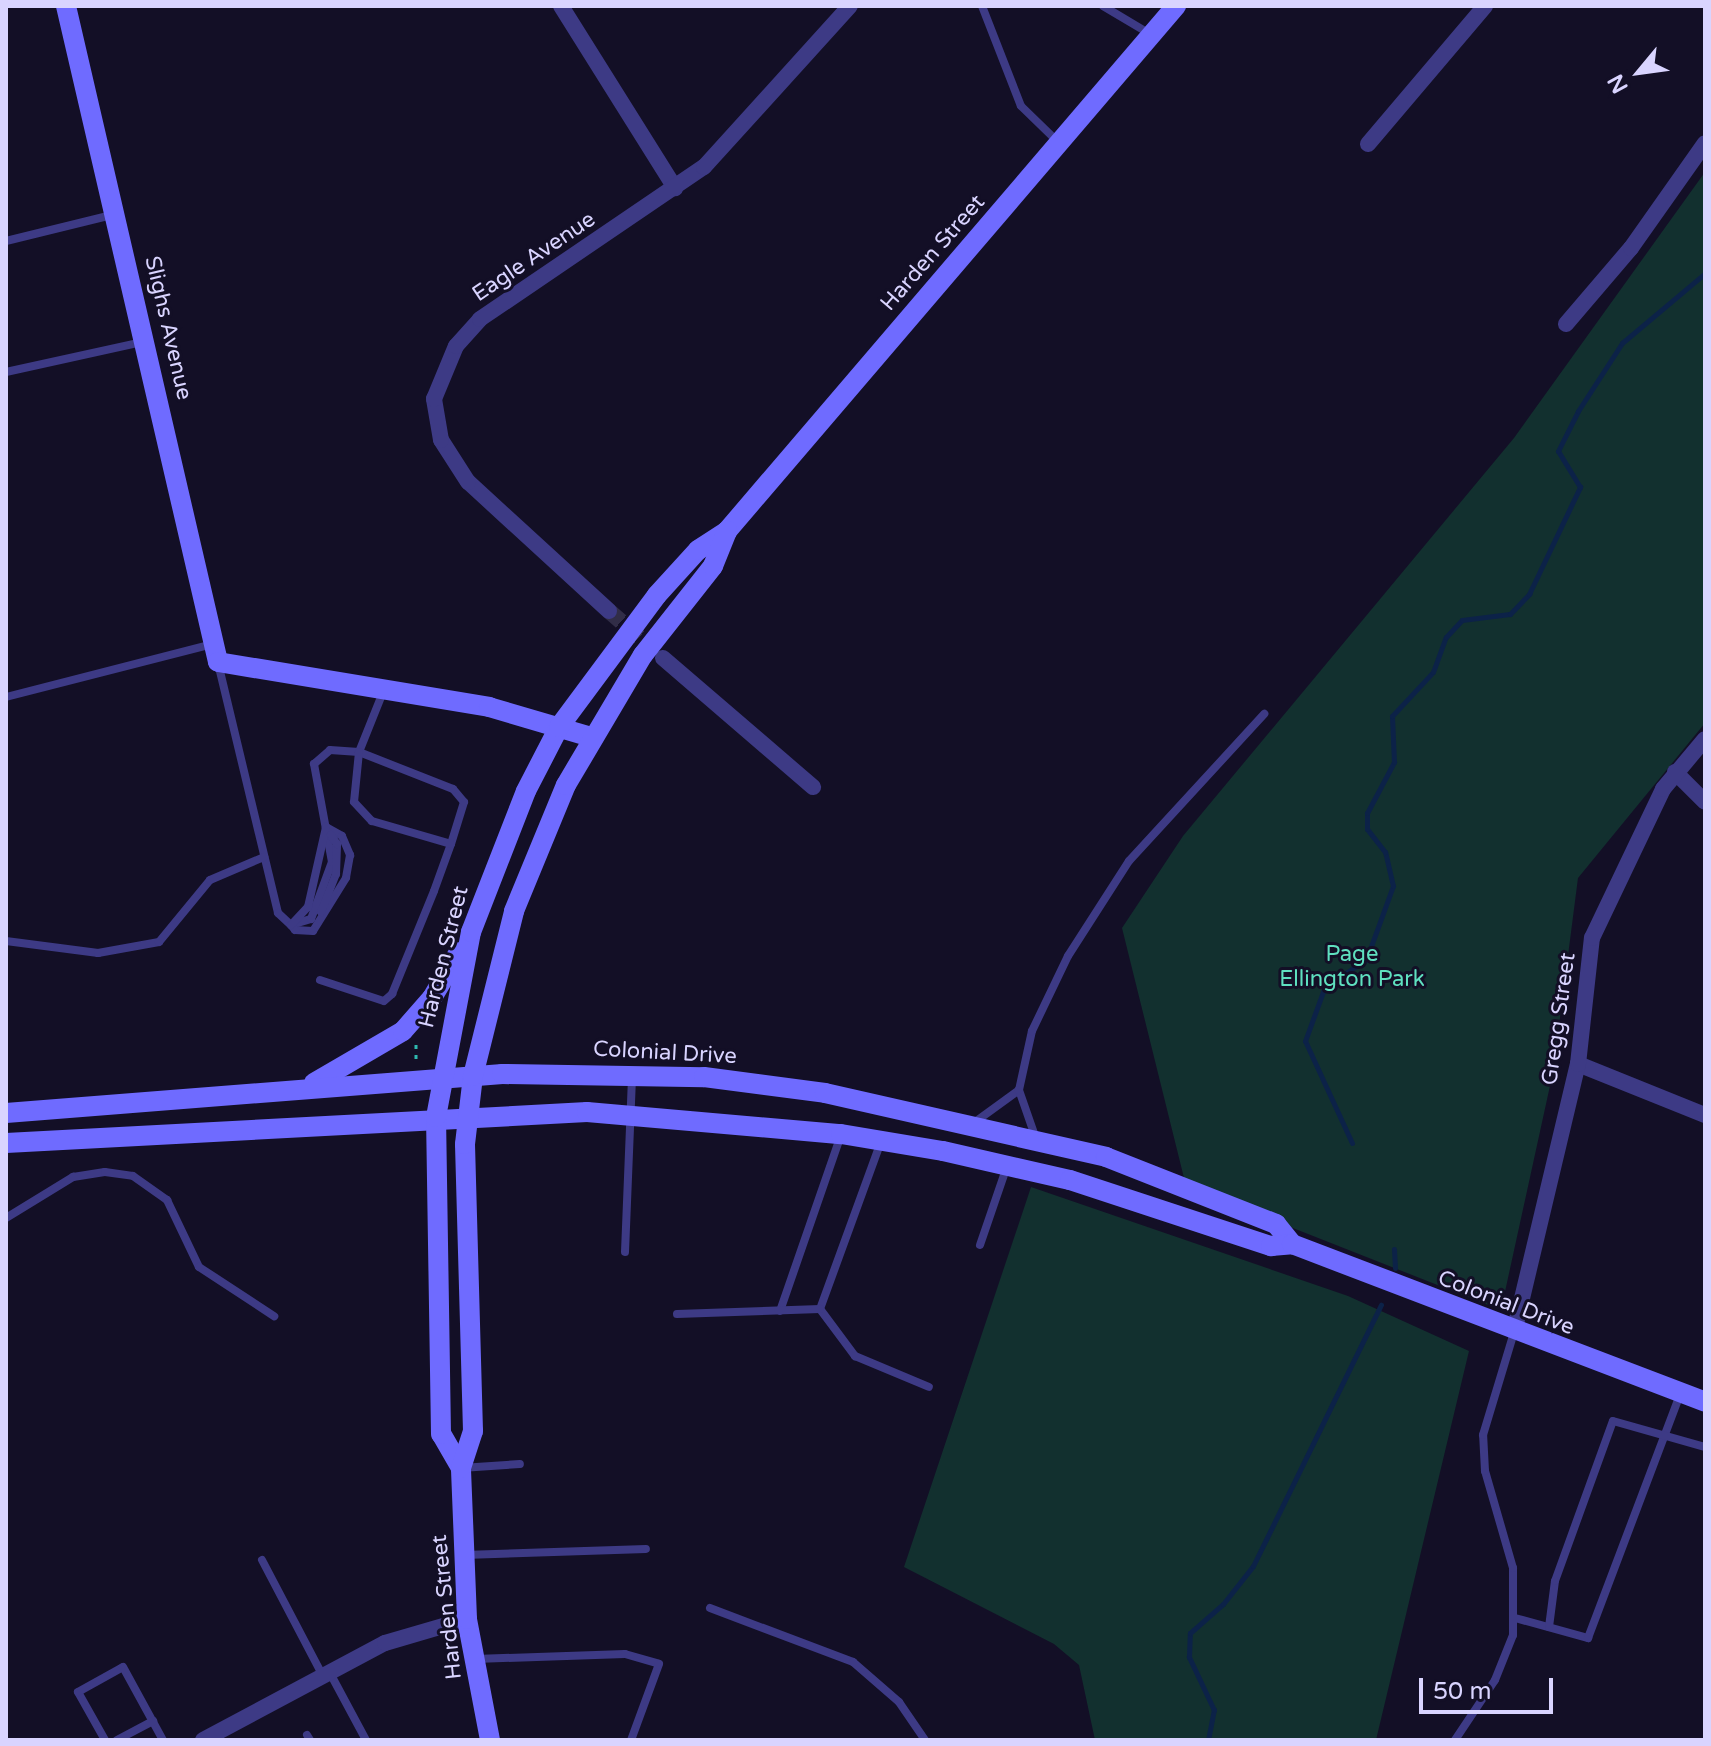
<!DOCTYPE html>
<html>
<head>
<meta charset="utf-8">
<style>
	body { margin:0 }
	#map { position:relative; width:1711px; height:1746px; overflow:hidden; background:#130f26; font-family:"Varela Round",sans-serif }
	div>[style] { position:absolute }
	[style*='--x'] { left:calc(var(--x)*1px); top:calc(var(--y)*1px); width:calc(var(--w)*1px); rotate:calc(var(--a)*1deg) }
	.green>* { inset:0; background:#12302f }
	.stream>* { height:5px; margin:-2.5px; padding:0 2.5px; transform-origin:2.5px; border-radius:2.5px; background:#0c2248 }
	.street-tunnel>* { height:16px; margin-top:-8px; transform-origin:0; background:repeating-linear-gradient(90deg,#312d47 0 16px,transparent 0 24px) }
	.path>* { height:3px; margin-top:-1.5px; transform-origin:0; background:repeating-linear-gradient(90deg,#2fb8b0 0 4px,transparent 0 10px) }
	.lane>* { height:8px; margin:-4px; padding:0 4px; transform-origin:4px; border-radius:4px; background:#3d3a85 }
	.street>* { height:16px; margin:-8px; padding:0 8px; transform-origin:8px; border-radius:8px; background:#3d3a85 }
	.secondary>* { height:20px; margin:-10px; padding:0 10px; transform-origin:10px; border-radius:10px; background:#6f6bff }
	span { translate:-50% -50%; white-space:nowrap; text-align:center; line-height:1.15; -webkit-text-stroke:6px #130f26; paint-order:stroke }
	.street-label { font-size:22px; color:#d9d4ff }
	.park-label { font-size:22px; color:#5fe0c0 }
	.frame { position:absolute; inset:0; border:8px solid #d9d4ff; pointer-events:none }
	.north { position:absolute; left:1599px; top:32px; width:80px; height:80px; -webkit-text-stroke:6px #130f26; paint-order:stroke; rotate:241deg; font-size:22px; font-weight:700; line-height:32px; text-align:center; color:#d9d4ff }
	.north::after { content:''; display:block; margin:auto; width:28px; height:36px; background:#d9d4ff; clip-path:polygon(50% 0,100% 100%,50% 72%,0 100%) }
	.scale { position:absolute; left:1419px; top:1678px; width:134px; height:36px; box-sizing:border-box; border:4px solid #d9d4ff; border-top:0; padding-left:10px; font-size:24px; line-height:28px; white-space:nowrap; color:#d9d4ff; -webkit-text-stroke:6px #130f26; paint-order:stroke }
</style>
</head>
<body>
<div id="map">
	<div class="green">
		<i style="clip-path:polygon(1705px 172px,1705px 723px,1578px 878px,1553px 1072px,1501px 1310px,1186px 1186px,1122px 928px,1183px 836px,1514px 438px)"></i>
		<i style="clip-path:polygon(1031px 1187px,1348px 1296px,1469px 1351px,1376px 1740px,1095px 1740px,1079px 1665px,1054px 1644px,904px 1567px)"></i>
	</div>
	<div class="stream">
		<i style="--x:1352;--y:1143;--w:112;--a:-114.7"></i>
		<i style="--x:1305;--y:1041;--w:59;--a:-70"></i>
		<i style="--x:1325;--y:986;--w:49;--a:-32.4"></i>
		<i style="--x:1366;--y:960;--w:79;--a:-70"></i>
		<i style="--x:1393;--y:886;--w:35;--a:-103"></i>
		<i style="--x:1385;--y:852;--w:29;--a:-128"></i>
		<i style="--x:1367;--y:829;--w:16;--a:-90"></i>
		<i style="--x:1367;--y:813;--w:58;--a:-62.1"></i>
		<i style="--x:1394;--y:762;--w:46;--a:-92.5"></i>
		<i style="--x:1392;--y:716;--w:60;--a:-47"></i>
		<i style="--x:1433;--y:672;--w:37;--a:-70"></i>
		<i style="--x:1446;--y:637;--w:23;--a:-47"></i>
		<i style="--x:1462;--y:620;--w:48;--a:-7.1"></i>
		<i style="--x:1510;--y:614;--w:28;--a:-46"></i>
		<i style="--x:1529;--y:594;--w:119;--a:-64.5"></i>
		<i style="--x:1580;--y:487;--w:42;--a:-121.4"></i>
		<i style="--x:1558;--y:451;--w:45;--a:-63.4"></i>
		<i style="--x:1578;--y:411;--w:81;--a:-57.1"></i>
		<i style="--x:1622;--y:343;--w:109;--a:-40.1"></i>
		<i style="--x:1394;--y:1249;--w:19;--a:87"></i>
		<i style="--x:1208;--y:1740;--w:31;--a:-79"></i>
		<i style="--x:1214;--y:1710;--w:59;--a:-115.3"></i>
		<i style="--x:1189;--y:1657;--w:24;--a:-88"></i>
		<i style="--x:1190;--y:1633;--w:44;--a:-41.3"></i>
		<i style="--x:1223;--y:1604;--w:48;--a:-51.7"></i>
		<i style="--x:1253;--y:1566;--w:291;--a:-63.9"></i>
	</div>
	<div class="street-tunnel">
		<i style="--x:609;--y:611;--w:62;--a:41.1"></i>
	</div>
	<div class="path">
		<i style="--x:416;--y:1044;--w:20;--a:90"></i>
	</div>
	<div class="lane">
		<i style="--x:982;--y:6;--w:107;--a:68.7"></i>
		<i style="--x:1021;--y:106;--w:52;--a:44.2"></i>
		<i style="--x:1103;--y:6;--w:55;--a:30.8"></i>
		<i style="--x:6;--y:241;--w:109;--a:-13.8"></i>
		<i style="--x:6;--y:372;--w:139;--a:-12.4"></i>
		<i style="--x:218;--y:663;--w:257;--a:76.5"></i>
		<i style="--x:278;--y:913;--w:18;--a:43"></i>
		<i style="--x:291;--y:925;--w:21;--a:-17"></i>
		<i style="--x:311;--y:919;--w:61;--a:-69.8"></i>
		<i style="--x:332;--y:862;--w:100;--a:-100.4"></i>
		<i style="--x:314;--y:764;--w:21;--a:-41"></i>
		<i style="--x:330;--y:750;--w:29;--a:4"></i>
		<i style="--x:359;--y:752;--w:65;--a:-68.2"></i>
		<i style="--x:6;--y:697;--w:213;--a:-14.4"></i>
		<i style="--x:326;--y:827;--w:18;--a:29"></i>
		<i style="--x:342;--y:836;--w:21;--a:67"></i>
		<i style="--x:350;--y:855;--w:23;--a:100"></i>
		<i style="--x:346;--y:878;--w:62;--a:121.9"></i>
		<i style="--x:313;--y:931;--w:18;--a:-177"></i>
		<i style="--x:295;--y:930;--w:6;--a:-129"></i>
		<i style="--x:291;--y:925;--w:25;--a:-47"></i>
		<i style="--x:308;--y:907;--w:82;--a:-77.3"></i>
		<i style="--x:321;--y:912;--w:41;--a:-68.5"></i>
		<i style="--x:336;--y:874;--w:30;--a:-88"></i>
		<i style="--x:337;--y:844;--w:11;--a:-124"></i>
		<i style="--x:6;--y:941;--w:93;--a:7.4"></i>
		<i style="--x:98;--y:953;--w:62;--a:-10.2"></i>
		<i style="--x:159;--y:942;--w:80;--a:-50.6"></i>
		<i style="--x:210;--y:880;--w:59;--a:-23.1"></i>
		<i style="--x:320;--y:980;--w:67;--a:18.2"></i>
		<i style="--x:384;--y:1001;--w:11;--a:-41"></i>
		<i style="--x:392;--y:994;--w:111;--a:-67.8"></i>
		<i style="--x:434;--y:891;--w:50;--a:-70.1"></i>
		<i style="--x:451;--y:844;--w:44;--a:-72.8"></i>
		<i style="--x:464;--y:802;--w:17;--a:-130"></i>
		<i style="--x:453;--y:789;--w:101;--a:-158.5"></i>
		<i style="--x:359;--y:752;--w:50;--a:95.7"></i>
		<i style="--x:354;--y:802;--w:26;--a:47"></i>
		<i style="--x:372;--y:821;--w:82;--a:16.2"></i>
		<i style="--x:975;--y:1122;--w:54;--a:-36"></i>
		<i style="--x:1035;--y:1136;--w:49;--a:-109.2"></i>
		<i style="--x:1019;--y:1090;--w:60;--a:-77.6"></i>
		<i style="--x:1032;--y:1031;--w:83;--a:-64.4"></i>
		<i style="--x:1068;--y:956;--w:113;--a:-57.3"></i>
		<i style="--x:1129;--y:861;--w:200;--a:-47.4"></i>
		<i style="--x:6;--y:1218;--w:79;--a:-31.5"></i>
		<i style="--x:73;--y:1177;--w:32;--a:-9"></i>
		<i style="--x:105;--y:1172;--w:28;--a:8"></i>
		<i style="--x:133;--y:1176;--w:42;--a:35.2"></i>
		<i style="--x:167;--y:1200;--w:74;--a:64.5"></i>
		<i style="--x:199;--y:1267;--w:90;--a:33.2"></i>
		<i style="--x:980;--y:1245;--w:83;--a:-71.1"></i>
		<i style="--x:625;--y:1252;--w:175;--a:-87.7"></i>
		<i style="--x:820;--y:1309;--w:179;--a:-70"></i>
		<i style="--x:820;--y:1309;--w:59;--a:53.3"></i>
		<i style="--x:855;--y:1356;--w:80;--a:22.7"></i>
		<i style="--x:780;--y:1311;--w:186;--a:-70.9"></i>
		<i style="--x:677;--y:1314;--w:143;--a:-2"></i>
		<i style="--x:461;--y:1468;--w:59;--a:-3.9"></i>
		<i style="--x:464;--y:1555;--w:182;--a:-1.9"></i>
		<i style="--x:262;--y:1560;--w:131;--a:62.3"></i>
		<i style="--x:710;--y:1608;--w:153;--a:20.7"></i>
		<i style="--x:853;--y:1662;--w:61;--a:41"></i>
		<i style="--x:899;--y:1702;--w:46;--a:55.6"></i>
		<i style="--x:1515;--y:1618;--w:76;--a:15.3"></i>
		<i style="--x:1588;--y:1638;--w:261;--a:-69.3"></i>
		<i style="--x:1549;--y:1627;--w:46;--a:-82.6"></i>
		<i style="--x:1555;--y:1581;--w:170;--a:-70.1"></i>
		<i style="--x:1613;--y:1421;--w:96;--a:15.8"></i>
		<i style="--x:475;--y:1659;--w:150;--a:-1.9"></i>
		<i style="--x:625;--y:1654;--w:35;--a:16"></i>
		<i style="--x:659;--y:1664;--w:81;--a:110.2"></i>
		<i style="--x:330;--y:1673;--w:76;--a:61.8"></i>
		<i style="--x:307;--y:1735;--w:6;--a:59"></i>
		<i style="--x:105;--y:1740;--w:55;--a:-119.4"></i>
		<i style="--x:78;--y:1692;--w:51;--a:-29.1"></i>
		<i style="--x:123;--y:1667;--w:83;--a:61.3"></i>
		<i style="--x:117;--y:1740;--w:41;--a:-27.8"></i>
		<i style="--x:1455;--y:1740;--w:72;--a:-56.3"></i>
		<i style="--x:1495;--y:1680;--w:48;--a:-68.2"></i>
		<i style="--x:1513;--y:1635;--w:67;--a:-90"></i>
		<i style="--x:1513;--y:1568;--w:101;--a:-106.1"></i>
		<i style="--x:1485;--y:1471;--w:36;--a:-93"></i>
		<i style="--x:1483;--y:1435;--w:108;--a:-73.2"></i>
	</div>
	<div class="street">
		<i style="--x:561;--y:6;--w:215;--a:57.9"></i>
		<i style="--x:1368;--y:144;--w:181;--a:-49.7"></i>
		<i style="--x:1566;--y:324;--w:100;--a:-49.5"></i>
		<i style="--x:1631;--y:248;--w:128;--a:-54.8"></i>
		<i style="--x:609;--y:611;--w:191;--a:-137.5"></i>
		<i style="--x:468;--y:482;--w:50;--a:-122.7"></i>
		<i style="--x:441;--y:440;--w:42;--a:-99.7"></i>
		<i style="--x:434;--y:399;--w:57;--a:-67.5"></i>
		<i style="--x:456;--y:346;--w:36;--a:-48"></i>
		<i style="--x:480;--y:319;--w:271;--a:-34.2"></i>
		<i style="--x:704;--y:167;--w:217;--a:-47.8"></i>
		<i style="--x:663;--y:658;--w:198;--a:40.7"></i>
		<i style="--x:1675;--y:772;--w:42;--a:45"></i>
		<i style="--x:1578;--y:1064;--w:137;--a:21.9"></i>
		<i style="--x:1514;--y:1332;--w:276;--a:-76.6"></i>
		<i style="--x:1578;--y:1064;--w:127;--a:-83.7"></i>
		<i style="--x:1592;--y:938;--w:165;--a:-64.5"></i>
		<i style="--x:1663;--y:789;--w:65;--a:-50"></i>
		<i style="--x:203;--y:1740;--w:206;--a:-28.1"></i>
		<i style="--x:385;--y:1643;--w:85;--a:-16.3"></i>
	</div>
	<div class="secondary">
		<i style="--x:66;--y:6;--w:673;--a:76.95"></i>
		<i style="--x:218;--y:662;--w:275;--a:9.4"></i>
		<i style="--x:489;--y:707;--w:106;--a:16.4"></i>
		<i style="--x:314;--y:1083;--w:103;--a:-30.3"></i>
		<i style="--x:403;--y:1031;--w:44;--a:-48.7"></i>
		<i style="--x:432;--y:998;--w:53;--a:-59.6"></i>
		<i style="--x:6;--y:1113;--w:498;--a:-4.5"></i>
		<i style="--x:502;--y:1074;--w:202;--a:0.9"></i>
		<i style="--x:704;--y:1077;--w:122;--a:7.5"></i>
		<i style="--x:825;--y:1093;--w:288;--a:12.8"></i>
		<i style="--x:1106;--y:1157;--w:183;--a:21.5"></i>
		<i style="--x:1276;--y:1224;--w:26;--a:51"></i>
		<i style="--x:6;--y:1143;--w:582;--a:-3.05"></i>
		<i style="--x:587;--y:1112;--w:255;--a:5"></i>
		<i style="--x:841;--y:1134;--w:103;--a:9.5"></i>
		<i style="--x:943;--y:1151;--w:130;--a:12.9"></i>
		<i style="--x:1070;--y:1180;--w:212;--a:18.2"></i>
		<i style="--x:1271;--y:1246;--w:21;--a:-5"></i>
		<i style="--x:1292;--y:1244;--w:442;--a:20.9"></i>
		<i style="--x:461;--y:1468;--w:39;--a:-120"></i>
		<i style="--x:441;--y:1434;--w:317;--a:-90.9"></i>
		<i style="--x:436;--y:1117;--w:188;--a:-79.3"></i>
		<i style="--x:471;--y:932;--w:151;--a:-68.7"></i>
		<i style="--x:526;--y:791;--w:72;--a:-62.7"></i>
		<i style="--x:559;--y:727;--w:164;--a:-53.4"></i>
		<i style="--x:657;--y:595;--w:61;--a:-47.7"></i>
		<i style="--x:698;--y:550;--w:35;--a:-33"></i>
		<i style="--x:727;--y:531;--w:691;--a:-49.46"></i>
		<i style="--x:490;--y:1740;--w:123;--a:-100.8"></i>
		<i style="--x:467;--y:1619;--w:151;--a:-92.3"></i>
		<i style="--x:461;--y:1468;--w:39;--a:-72"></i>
		<i style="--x:473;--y:1431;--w:287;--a:-91.6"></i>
		<i style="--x:465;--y:1144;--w:68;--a:-83.3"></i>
		<i style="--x:473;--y:1076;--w:170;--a:-76"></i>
		<i style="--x:514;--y:911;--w:136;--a:-67.6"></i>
		<i style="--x:566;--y:785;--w:151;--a:-59.4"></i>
		<i style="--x:643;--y:655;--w:113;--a:-51.8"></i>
		<i style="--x:713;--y:566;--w:38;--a:-68"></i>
	</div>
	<div class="street-label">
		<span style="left:933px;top:253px;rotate:-49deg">Harden Street</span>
		<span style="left:534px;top:257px;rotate:-34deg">Eagle Avenue</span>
		<span style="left:168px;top:328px;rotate:77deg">Slighs Avenue</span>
		<span style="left:444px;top:957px;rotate:-76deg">Harden Street</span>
		<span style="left:1559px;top:1019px;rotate:-82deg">Gregg Street</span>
		<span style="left:665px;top:1053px;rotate:3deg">Colonial Drive</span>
		<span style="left:1506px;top:1303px;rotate:21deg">Colonial Drive</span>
		<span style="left:447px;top:1607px;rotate:-96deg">Harden Street</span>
	</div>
	<div class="park-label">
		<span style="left:1352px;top:967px">Page<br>Ellington Park</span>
	</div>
	<div class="frame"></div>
	<div class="north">N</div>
	<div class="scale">50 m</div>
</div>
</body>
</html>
